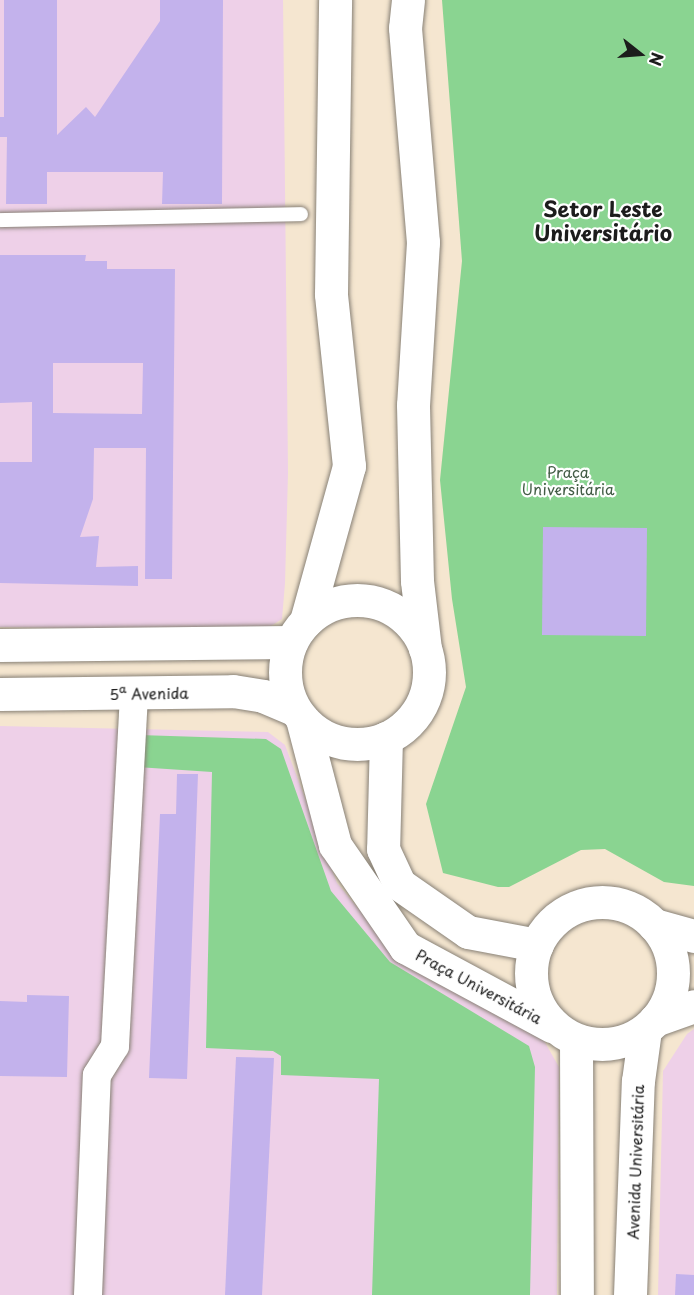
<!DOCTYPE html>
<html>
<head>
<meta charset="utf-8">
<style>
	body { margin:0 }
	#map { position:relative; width:694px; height:1295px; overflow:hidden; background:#f5e6d0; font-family:"Playpen Sans",sans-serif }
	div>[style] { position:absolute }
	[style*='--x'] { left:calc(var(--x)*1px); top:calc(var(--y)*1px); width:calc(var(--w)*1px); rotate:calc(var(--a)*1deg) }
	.built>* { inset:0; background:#eed0e8 }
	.green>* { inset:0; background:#8ad491 }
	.building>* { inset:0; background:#c3b2ec }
	.roads { filter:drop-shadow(0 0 2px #888176) drop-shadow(0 0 2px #888176) }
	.lane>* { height:14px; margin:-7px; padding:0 7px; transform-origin:7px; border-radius:7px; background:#fff }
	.street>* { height:28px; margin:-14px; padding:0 14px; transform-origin:14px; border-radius:14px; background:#fff }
	.secondary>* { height:33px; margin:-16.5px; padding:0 16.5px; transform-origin:16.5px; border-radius:16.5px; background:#fff }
	.secondary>.ring { margin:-16.5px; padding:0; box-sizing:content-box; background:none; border:33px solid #fff; border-radius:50% }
	span { translate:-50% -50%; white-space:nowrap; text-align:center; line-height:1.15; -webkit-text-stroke:4.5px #fff; paint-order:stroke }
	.park-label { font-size:15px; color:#425c45 }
	.street-label { font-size:15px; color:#1c1c1c }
	.district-label { font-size:21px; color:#1c1c1c; font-weight:700 }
	.north { position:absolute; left:610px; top:24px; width:60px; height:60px; -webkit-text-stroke:4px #fff; paint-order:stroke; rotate:107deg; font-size:16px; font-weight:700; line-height:24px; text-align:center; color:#1c1c1c }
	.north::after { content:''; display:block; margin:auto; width:21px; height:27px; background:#1c1c1c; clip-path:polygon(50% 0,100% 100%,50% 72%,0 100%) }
</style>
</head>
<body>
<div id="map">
	<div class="built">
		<i style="clip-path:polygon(0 0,283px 0,288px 473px,285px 583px,282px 619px,263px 631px,0 627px)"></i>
		<i style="clip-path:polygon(0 726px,268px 732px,285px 745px,337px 883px,396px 954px,543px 1039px,559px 1067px,557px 1295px,0 1295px)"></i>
		<i style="clip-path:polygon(694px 1029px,694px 1295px,658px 1295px,663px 1071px,687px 1034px)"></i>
	</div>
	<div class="green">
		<i style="clip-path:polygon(442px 0,694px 0,694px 886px,664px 882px,605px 849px,581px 850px,509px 887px,498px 887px,443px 873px,426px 804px,466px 687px,452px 599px,440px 480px,462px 261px)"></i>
		<i style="clip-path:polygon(139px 735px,266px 739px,281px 749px,331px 891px,390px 962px,529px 1046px,535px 1067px,530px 1295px,372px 1295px,379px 1079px,281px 1075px,281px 1056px,273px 1051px,206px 1048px,212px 772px,137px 767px)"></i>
	</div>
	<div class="building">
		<i style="clip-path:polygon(4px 0,57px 0,57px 135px,86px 107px,95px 117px,160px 21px,160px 0,223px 0,222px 204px,162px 204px,163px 172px,47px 172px,47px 204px,6px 204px,7px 137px,0 137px,0 117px,4px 117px)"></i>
		<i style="clip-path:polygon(evenodd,0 255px,86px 255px,85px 261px,107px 261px,107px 269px,175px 269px,172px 579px,145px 579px,146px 448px,94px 448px,93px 499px,80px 537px,99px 536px,96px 567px,138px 566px,138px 586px,0 583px,0 462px,32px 462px,32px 402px,0 403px,0 255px,53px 363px,143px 363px,142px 414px,53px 413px,53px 363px)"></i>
		<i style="clip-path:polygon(543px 527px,647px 528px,646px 636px,542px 635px)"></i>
		<i style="clip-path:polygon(177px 774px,198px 774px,187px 1079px,149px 1078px,160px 814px,176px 814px)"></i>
		<i style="clip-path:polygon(27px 995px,69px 996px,67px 1077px,0 1076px,0 1001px,27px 1002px)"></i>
		<i style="clip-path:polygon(236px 1057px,274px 1058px,262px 1295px,225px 1295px)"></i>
		<i style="clip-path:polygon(676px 1274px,694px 1275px,694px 1295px,675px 1295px)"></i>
	</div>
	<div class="roads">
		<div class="lane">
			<i style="--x:0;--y:220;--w:301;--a:-1.1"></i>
		</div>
		<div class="street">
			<i style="--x:88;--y:1295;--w:220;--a:-87.7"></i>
			<i style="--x:97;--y:1075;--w:34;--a:-58"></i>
			<i style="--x:115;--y:1046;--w:352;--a:-86.9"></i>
		</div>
		<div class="secondary">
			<i style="--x:408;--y:0;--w:28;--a:96"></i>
			<i style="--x:405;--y:28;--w:215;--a:85.2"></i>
			<i style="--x:423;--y:242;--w:163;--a:93.5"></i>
			<i style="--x:413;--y:405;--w:176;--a:88.7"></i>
			<i style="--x:417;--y:581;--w:68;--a:83.3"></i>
			<i class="ring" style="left:285px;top:600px;width:111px;height:111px"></i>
			<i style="--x:306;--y:621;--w:161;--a:-74.5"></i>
			<i style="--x:349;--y:466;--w:173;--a:-96"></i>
			<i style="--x:331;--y:294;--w:294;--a:-89.2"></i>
			<i style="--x:0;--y:645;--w:291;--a:-0.6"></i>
			<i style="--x:0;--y:694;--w:233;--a:-0.7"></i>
			<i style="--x:233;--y:691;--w:30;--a:9"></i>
			<i style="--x:263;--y:696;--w:34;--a:23"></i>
			<i style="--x:302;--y:719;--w:130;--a:75.3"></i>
			<i style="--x:335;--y:845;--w:124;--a:55.5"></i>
			<i style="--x:405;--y:947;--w:167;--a:28.3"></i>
			<i style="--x:386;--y:738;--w:111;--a:91.5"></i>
			<i style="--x:383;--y:849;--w:38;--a:65"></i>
			<i style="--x:399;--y:884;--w:84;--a:34.8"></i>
			<i style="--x:468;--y:932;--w:70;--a:10.7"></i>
			<i class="ring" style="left:531px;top:902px;width:109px;height:109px"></i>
			<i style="--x:654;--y:925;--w:41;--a:15.4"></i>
			<i style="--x:655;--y:1020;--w:41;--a:-19.7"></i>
			<i style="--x:576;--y:1040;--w:255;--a:89.8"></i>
			<i style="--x:630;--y:1295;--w:214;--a:-87.9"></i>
			<i style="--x:638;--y:1081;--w:51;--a:-82.2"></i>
		</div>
	</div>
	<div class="park-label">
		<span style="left:568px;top:480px">Praça<br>Universitária</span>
	</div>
	<div class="street-label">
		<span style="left:149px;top:693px;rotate:-1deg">5ª Avenida</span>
		<span style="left:479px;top:986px;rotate:28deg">Praça Universitária</span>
		<span style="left:635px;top:1162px;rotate:-88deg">Avenida Universitária</span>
	</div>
	<div class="district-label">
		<span style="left:603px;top:220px">Setor Leste<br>Universitário</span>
	</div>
	<div class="north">N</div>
</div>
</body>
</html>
